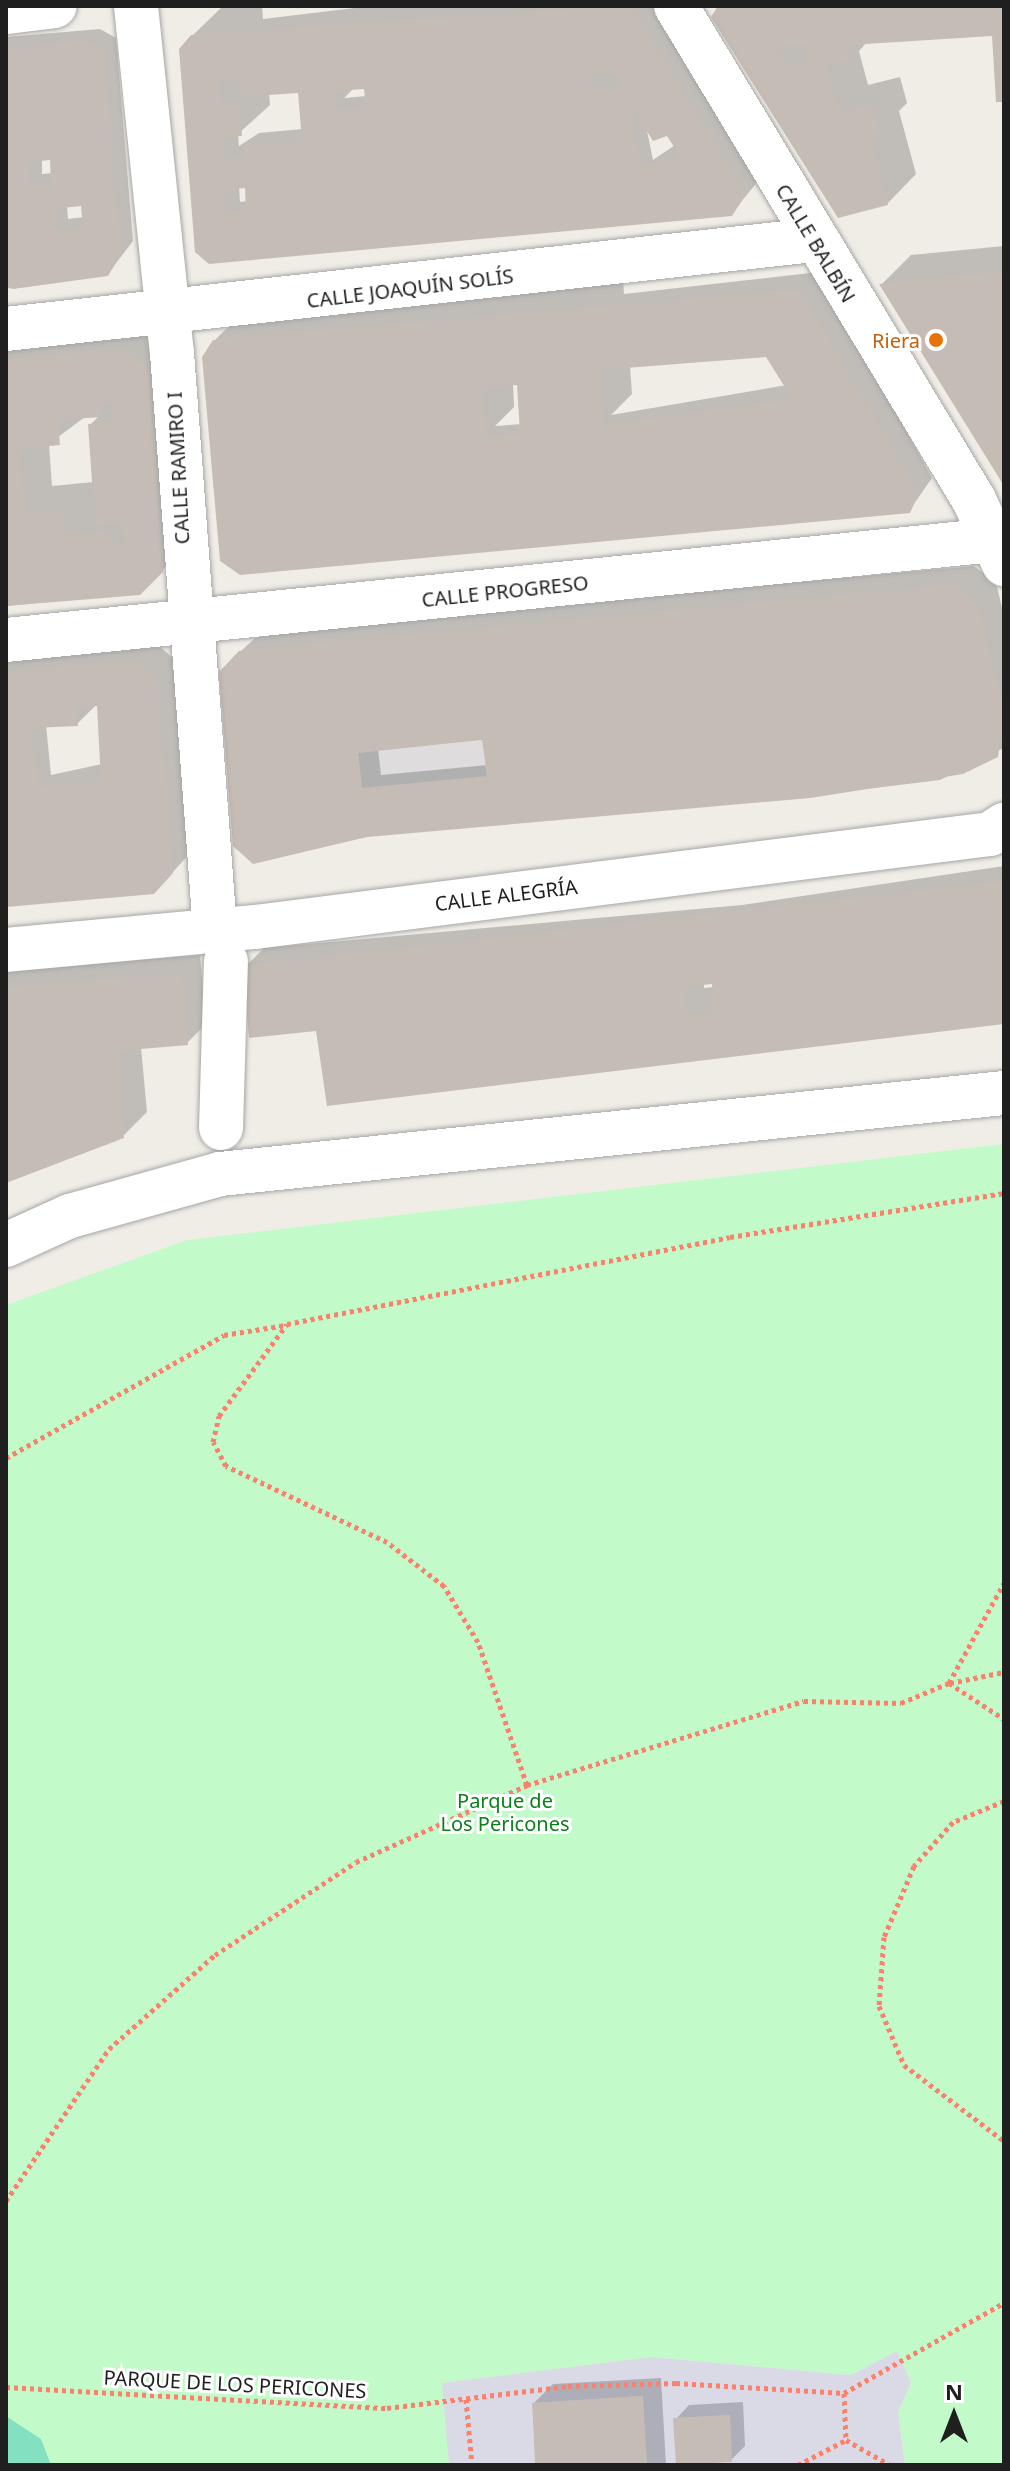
<!DOCTYPE html>
<html>
<head>
<meta charset="utf-8">
<style>
	body { margin:0 }
	#map { position:relative; width:1010px; height:2471px; overflow:hidden; background:#f0ede6; font-family:"Noto Sans",sans-serif }
	div>[style] { position:absolute }
	[style*='--x'] { left:calc(var(--x)*1px); top:calc(var(--y)*1px); width:calc(var(--w)*1px); rotate:calc(var(--a)*1deg) }
	.residential>* { inset:0; background:#dedcdc }
	.park>* { inset:0; background:#c3faca }
	.pitch>* { inset:0; background:#83e0c0 }
	.plaza>* { inset:0; background:#dadae6 }
	.shadow>* { inset:0; background:#0003 }
	.building>* { inset:0; background:#c5bcb5 }
	.path>* { height:5px; margin-top:-2.5px; transform-origin:0; background:repeating-linear-gradient(90deg,#fb816c 0 4px,transparent 0 8px) }
	.roads { filter:drop-shadow(0 0 2px #a6a6a6) drop-shadow(0 0 2px #a6a6a6) }
	.minor>* { height:44px; margin:-22px; padding:0 22px; transform-origin:22px; border-radius:22px; background:#fff }
	.dots>* { width:22px; height:22px; translate:-50% -50%; box-sizing:border-box; border:4px solid #fff; border-radius:50% }
	span { translate:-50% -50%; white-space:nowrap; text-align:center; line-height:1.15; -webkit-text-stroke:6px #fff; paint-order:stroke }
	.street-label { font-size:20px; color:#1f1f1f }
	.food-label { font-size:20px; color:#c56008 }
	.right { translate:-100% -50%; text-align:right }
	.park-label { font-size:20px; color:#0a8119 }
	.frame { position:absolute; inset:0; border:8px solid #1f1f1f; pointer-events:none }
	.north { position:absolute; left:914px; top:2375px; width:80px; height:80px; -webkit-text-stroke:6px #fff; paint-order:stroke; rotate:0deg; font-size:22px; font-weight:700; line-height:32px; text-align:center; color:#1f1f1f }
	.north::after { content:''; display:block; margin:auto; width:28px; height:36px; background:#1f1f1f; clip-path:polygon(50% 0,100% 100%,50% 72%,0 100%) }
</style>
</head>
<body>
<div id="map">
	<div class="residential">
		<i style="clip-path:polygon(482px 740px,493px 825px,362px 788px,358px 753px)"></i>
	</div>
	<div class="park">
		<i style="clip-path:polygon(1004px 1144px,1004px 2465px,905px 2465px,898px 2412px,911px 2383px,897px 2351px,851px 2375px,652px 2357px,443px 2383px,449px 2465px,51px 2465px,41px 2439px,6px 2416px,6px 1305px,187px 1240px)"></i>
	</div>
	<div class="pitch">
		<i style="clip-path:polygon(6px 2416px,41px 2439px,51px 2465px,6px 2465px)"></i>
	</div>
	<div class="plaza">
		<i style="clip-path:polygon(evenodd,897px 2351px,911px 2383px,898px 2412px,905px 2465px,647px 2465px,642px 2396px,532px 2403px,535px 2465px,449px 2465px,442px 2383px,652px 2357px,851px 2375px,897px 2351px,730px 2415px,732px 2462px,677px 2465px,674px 2418px,730px 2415px)"></i>
	</div>
	<div class="shadow">
		<i style="clip-path:polygon(evenodd,262px 6px,263px 19px,371px 6px,662px 6px,764px 174px,731px 214px,209px 262px,192px 36px,222px 7px,262px 6px,366px 86px,367px 96px,344px 98px,353px 89px,366px 86px,262px 6px,300px 89px,303px 129px,259px 133px,239px 146px,238px 134px,270px 105px,269px 93px,300px 89px,262px 6px,646px 126px,668px 133px,675px 145px,653px 160px,646px 126px,262px 6px,247px 185px,248px 201px,240px 202px,239px 186px,247px 185px)"></i>
		<i style="clip-path:polygon(724px 6px,1004px 6px,1004px 100px,993px 34px,867px 42px,859px 51px,868px 85px,900px 77px,907px 103px,899px 111px,916px 174px,887px 204px)"></i>
		<i style="clip-path:polygon(evenodd,100px 29px,116px 38px,133px 241px,107px 275px,6px 284px,6px 37px,100px 29px,52px 158px,53px 173px,42px 174px,42px 159px,52px 158px,100px 29px,83px 204px,84px 217px,68px 219px,67px 206px,83px 204px)"></i>
		<i style="clip-path:polygon(1004px 246px,1004px 483px,882px 284px,911px 255px)"></i>
		<i style="clip-path:polygon(evenodd,819px 272px,932px 478px,909px 511px,241px 573px,214px 341px,244px 311px,623px 279px,624px 294px,819px 272px,767px 355px,787px 385px,611px 415px,632px 394px,630px 366px,767px 355px,819px 272px,519px 383px,522px 424px,495px 426px,514px 407px,513px 384px,519px 383px)"></i>
		<i style="clip-path:polygon(evenodd,155px 322px,192px 541px,139px 593px,6px 606px,6px 333px,155px 322px,100px 415px,90px 425px,94px 482px,52px 486px,49px 444px,86px 416px,100px 415px)"></i>
		<i style="clip-path:polygon(evenodd,974px 566px,996px 583px,1004px 616px,1004px 748px,940px 780px,809px 796px,367px 835px,240px 652px,255px 638px,304px 628px,974px 566px,485px 733px,488px 765px,381px 775px,378px 749px,485px 733px)"></i>
		<i style="clip-path:polygon(evenodd,155px 642px,176px 661px,191px 852px,173px 872px,6px 905px,6px 661px,155px 642px,99px 702px,102px 764px,51px 775px,46px 725px,77px 724px,99px 702px)"></i>
		<i style="clip-path:polygon(evenodd,1004px 866px,1004px 1021px,318px 1029px,245px 967px,264px 948px,742px 905px,1004px 866px,714px 982px,714px 987px,704px 988px,704px 983px,714px 982px)"></i>
		<i style="clip-path:polygon(200px 955px,206px 1024px,187px 1043px,141px 1047px,147px 1112px,123px 1136px,6px 1180px,6px 971px)"></i>
		<i style="clip-path:polygon(661px 2378px,666px 2465px,537px 2465px,534px 2403px,553px 2384px)"></i>
		<i style="clip-path:polygon(743px 2402px,745px 2446px,731px 2460px,676px 2419px,689px 2405px)"></i>
	</div>
	<div class="building">
		<i style="clip-path:polygon(evenodd,631px 6px,746px 194px,732px 216px,209px 264px,195px 252px,179px 49px,191px 35px,631px 6px,611px 70px,621px 89px,591px 90px,590px 73px,611px 70px,631px 6px,237px 78px,241px 97px,298px 93px,302px 141px,243px 145px,243px 156px,226px 158px,224px 137px,242px 136px,240px 104px,221px 105px,219px 80px,237px 78px,631px 6px,364px 89px,366px 108px,335px 110px,334px 91px,364px 89px,631px 6px,636px 114px,653px 141px,667px 136px,680px 156px,643px 167px,627px 115px,636px 114px,631px 6px,245px 188px,246px 212px,227px 215px,226px 190px,245px 188px)"></i>
		<i style="clip-path:polygon(evenodd,718px 6px,1004px 6px,1004px 102px,996px 102px,992px 36px,850px 45px,851px 61px,826px 63px,839px 113px,871px 105px,879px 134px,870px 137px,888px 205px,838px 218px,711px 17px,718px 6px,807px 44px,808px 65px,788px 65px,776px 46px,807px 44px)"></i>
		<i style="clip-path:polygon(evenodd,86px 41px,104px 52px,120px 256px,108px 276px,13px 289px,6px 287px,6px 49px,86px 41px,50px 160px,51px 185px,30px 186px,28px 162px,50px 160px,86px 41px,81px 206px,83px 228px,55px 232px,53px 209px,81px 206px)"></i>
		<i style="clip-path:polygon(1004px 272px,1004px 486px,879px 284px)"></i>
		<i style="clip-path:polygon(evenodd,799px 290px,919px 493px,910px 513px,240px 575px,220px 561px,202px 357px,213px 340px,799px 290px,766px 357px,793px 400px,604px 425px,600px 370px,766px 357px,799px 290px,517px 385px,520px 434px,486px 438px,482px 388px,517px 385px)"></i>
		<i style="clip-path:polygon(evenodd,126px 350px,148px 371px,163px 572px,140px 595px,6px 606px,6px 359px,126px 350px,113px 403px,115px 423px,88px 424px,95px 525px,123px 523px,125px 543px,111px 544px,110px 531px,67px 535px,65px 511px,24px 514px,18px 449px,60px 445px,58px 420px,101px 417px,99px 404px,113px 403px)"></i>
		<i style="clip-path:polygon(evenodd,954px 585px,977px 603px,1004px 711px,998px 757px,963px 774px,810px 798px,367px 837px,253px 864px,233px 846px,219px 672px,239px 651px,954px 585px,482px 740px,487px 776px,362px 788px,358px 753px,482px 740px)"></i>
		<i style="clip-path:polygon(evenodd,135px 660px,157px 680px,173px 873px,154px 894px,6px 907px,6px 672px,135px 660px,97px 706px,101px 781px,38px 787px,32px 728px,78px 726px,76px 708px,97px 706px)"></i>
		<i style="clip-path:polygon(evenodd,1004px 882px,1004px 1024px,327px 1106px,316px 1031px,249px 1038px,243px 966px,1004px 882px,712px 984px,714px 1013px,686px 1015px,684px 987px,712px 984px)"></i>
		<i style="clip-path:polygon(181px 973px,188px 1045px,117px 1051px,124px 1138px,6px 1183px,6px 988px)"></i>
		<i style="clip-path:polygon(643px 2396px,647px 2465px,535px 2465px,532px 2403px)"></i>
		<i style="clip-path:polygon(730px 2415px,732px 2462px,676px 2465px,673px 2418px)"></i>
	</div>
	<div class="path">
		<i style="--x:6;--y:1458;--w:250;--a:-29.4"></i>
		<i style="--x:224;--y:1335;--w:63;--a:-9.2"></i>
		<i style="--x:949;--y:1683;--w:66;--a:33.2"></i>
		<i style="--x:950;--y:1683;--w:55;--a:-11.5"></i>
		<i style="--x:527;--y:1785;--w:151;--a:-108.9"></i>
		<i style="--x:478;--y:1642;--w:66;--a:-121.3"></i>
		<i style="--x:444;--y:1586;--w:72;--a:-142.3"></i>
		<i style="--x:387;--y:1542;--w:178;--a:-154.7"></i>
		<i style="--x:226;--y:1466;--w:27;--a:-118"></i>
		<i style="--x:213;--y:1442;--w:27;--a:-77"></i>
		<i style="--x:219;--y:1416;--w:114;--a:-53.5"></i>
		<i style="--x:287;--y:1324;--w:451;--a:-11.1"></i>
		<i style="--x:730;--y:1237;--w:278;--a:-9.1"></i>
		<i style="--x:1004;--y:1801;--w:55;--a:157.6"></i>
		<i style="--x:953;--y:1822;--w:59;--a:131.6"></i>
		<i style="--x:914;--y:1866;--w:77;--a:112.9"></i>
		<i style="--x:884;--y:1937;--w:69;--a:94.1"></i>
		<i style="--x:879;--y:2006;--w:64;--a:67"></i>
		<i style="--x:904;--y:2065;--w:126;--a:37.2"></i>
		<i style="--x:6;--y:2201;--w:184;--a:-55.9"></i>
		<i style="--x:109;--y:2049;--w:142;--a:-41.6"></i>
		<i style="--x:215;--y:1955;--w:169;--a:-33.4"></i>
		<i style="--x:356;--y:1862;--w:188;--a:-24.2"></i>
		<i style="--x:527;--y:1785;--w:289;--a:-16.9"></i>
		<i style="--x:804;--y:1701;--w:97;--a:1.2"></i>
		<i style="--x:901;--y:1703;--w:52;--a:-22.6"></i>
		<i style="--x:949;--y:1683;--w:114;--a:-61.2"></i>
		<i style="--x:6;--y:2387;--w:382;--a:3.2"></i>
		<i style="--x:387;--y:2408;--w:182;--a:-6.9"></i>
		<i style="--x:568;--y:2386;--w:108;--a:-1.6"></i>
		<i style="--x:676;--y:2383;--w:168;--a:3.4"></i>
		<i style="--x:844;--y:2393;--w:184;--a:-29.4"></i>
		<i style="--x:844;--y:2393;--w:47;--a:87.6"></i>
		<i style="--x:846;--y:2440;--w:51;--a:29.6"></i>
		<i style="--x:466;--y:2399;--w:66;--a:84.8"></i>
		<i style="--x:798;--y:2465;--w:54;--a:-27.5"></i>
	</div>
	<div class="roads">
		<div class="minor">
			<i style="--x:136;--y:6;--w:349;--a:84.1"></i>
			<i style="--x:172;--y:353;--w:579;--a:85.74"></i>
			<i style="--x:676;--y:6;--w:577;--a:58.9"></i>
			<i style="--x:974;--y:500;--w:71;--a:64.9"></i>
			<i style="--x:6;--y:12;--w:49;--a:-7"></i>
			<i style="--x:6;--y:329;--w:813;--a:-6.29"></i>
			<i style="--x:6;--y:640;--w:1003;--a:-5.78"></i>
			<i style="--x:6;--y:950;--w:250;--a:-5.3"></i>
			<i style="--x:255;--y:927;--w:741;--a:-7.21"></i>
			<i style="--x:990;--y:834;--w:17;--a:-33"></i>
			<i style="--x:221;--y:1128;--w:167;--a:-88.3"></i>
			<i style="--x:6;--y:1245;--w:70;--a:-24.4"></i>
			<i style="--x:70;--y:1216;--w:156;--a:-15.6"></i>
			<i style="--x:220;--y:1174;--w:788;--a:-5.9"></i>
		</div>
	</div>
	<div class="dots">
		<i style="left:936px;top:340px;background:#e8710a"></i>
	</div>
	<div class="street-label">
		<span style="left:816px;top:243px;rotate:59deg">CALLE BALBÍN</span>
		<span style="left:410px;top:288px;rotate:-7deg">CALLE JOAQUÍN SOLÍS</span>
		<span style="left:178px;top:468px;rotate:-93deg">CALLE RAMIRO I</span>
		<span style="left:505px;top:591px;rotate:-6deg">CALLE PROGRESO</span>
		<span style="left:506px;top:895px;rotate:-7deg">CALLE ALEGRÍA</span>
		<span style="left:235px;top:2384px;rotate:3deg">PARQUE DE LOS PERICONES</span>
	</div>
	<div class="food-label">
		<span class="right" style="left:920px;top:340px">Riera</span>
	</div>
	<div class="park-label">
		<span style="left:505px;top:1812px">Parque de<br>Los Pericones</span>
	</div>
	<div class="frame"></div>
	<div class="north">N</div>
</div>
</body>
</html>
